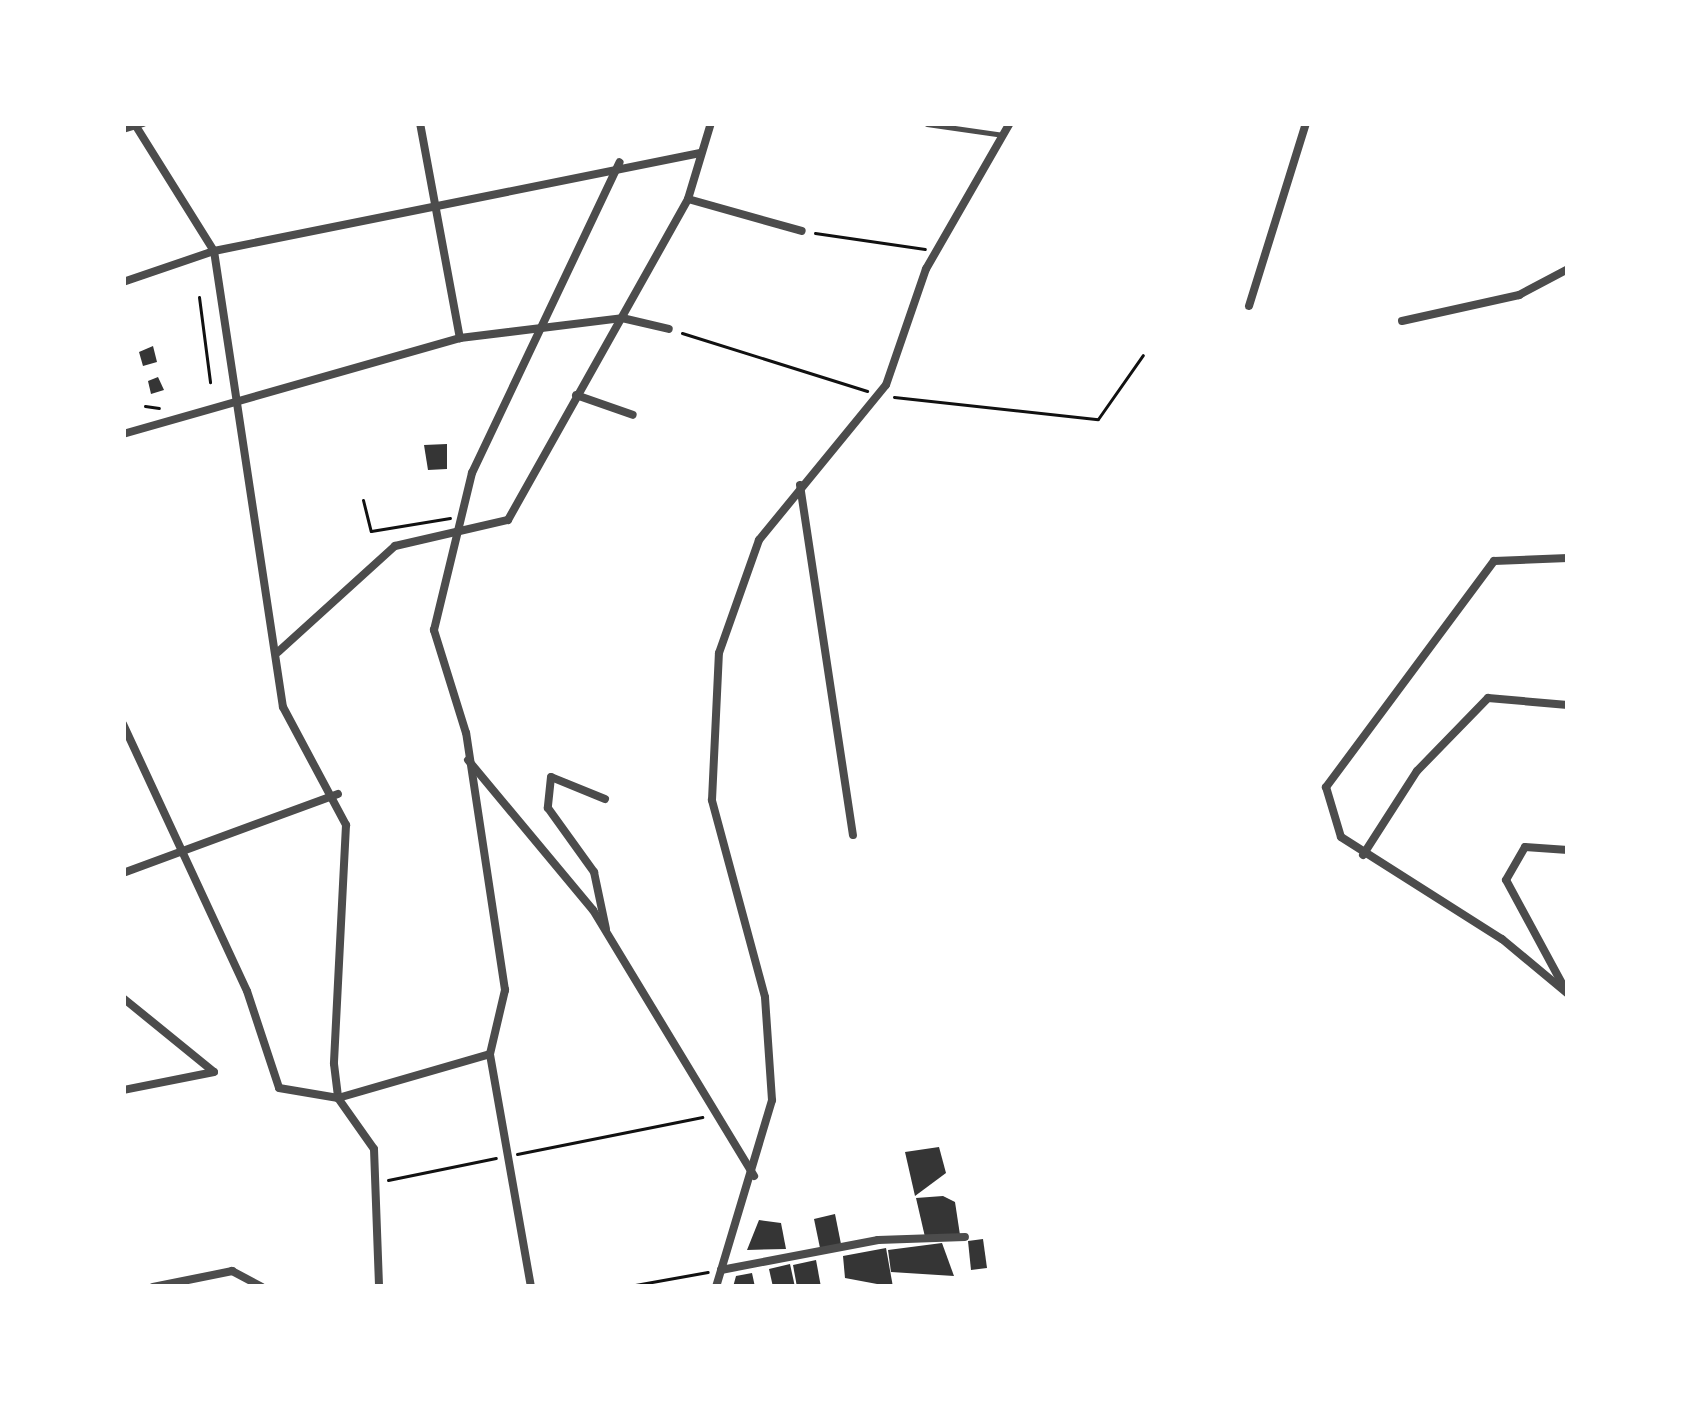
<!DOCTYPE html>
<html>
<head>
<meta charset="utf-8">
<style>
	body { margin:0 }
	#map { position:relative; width:1691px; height:1410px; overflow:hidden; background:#fff; font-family:"Work Sans",sans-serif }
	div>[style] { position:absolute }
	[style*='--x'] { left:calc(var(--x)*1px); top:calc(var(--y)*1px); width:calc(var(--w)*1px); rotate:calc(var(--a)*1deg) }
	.building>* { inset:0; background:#353535 }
	.path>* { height:3px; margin:-1.5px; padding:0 1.5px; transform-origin:1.5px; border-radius:1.5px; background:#111 }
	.service>* { height:4.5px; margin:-2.25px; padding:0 2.25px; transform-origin:2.25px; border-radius:2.25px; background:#4c4c4c }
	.minor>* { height:8px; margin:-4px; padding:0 4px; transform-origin:4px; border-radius:4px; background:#4c4c4c }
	span { translate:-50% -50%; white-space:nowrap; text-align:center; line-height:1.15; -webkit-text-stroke:9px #fff; paint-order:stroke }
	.frame { position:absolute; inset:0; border:126px solid #fff; pointer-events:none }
</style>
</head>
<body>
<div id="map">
	<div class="building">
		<i style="clip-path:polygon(153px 346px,157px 362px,143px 366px,139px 352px)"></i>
		<i style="clip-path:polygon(158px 377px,164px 390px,151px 394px,148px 381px)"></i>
		<i style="clip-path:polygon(447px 444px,447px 469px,428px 470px,424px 445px)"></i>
		<i style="clip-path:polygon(939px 1147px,946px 1173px,915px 1196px,905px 1152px)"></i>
		<i style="clip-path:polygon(943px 1196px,955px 1202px,960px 1235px,925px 1237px,916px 1198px)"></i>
		<i style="clip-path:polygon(835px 1214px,841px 1244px,820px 1248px,814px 1219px)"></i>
		<i style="clip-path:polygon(759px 1220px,781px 1223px,786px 1249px,747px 1250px)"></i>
		<i style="clip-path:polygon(983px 1239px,987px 1268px,971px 1270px,968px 1241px)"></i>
		<i style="clip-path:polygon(942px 1243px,954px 1276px,891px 1272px,888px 1250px)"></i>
		<i style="clip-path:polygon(886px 1248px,893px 1287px,845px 1278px,843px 1256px)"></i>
		<i style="clip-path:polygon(816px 1260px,821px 1287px,797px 1287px,793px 1265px)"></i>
		<i style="clip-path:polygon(790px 1264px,795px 1287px,773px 1287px,769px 1269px)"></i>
		<i style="clip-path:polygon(752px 1273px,755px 1287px,733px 1287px,736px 1276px)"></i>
	</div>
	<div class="path">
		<i style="--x:815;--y:233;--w:111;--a:8.3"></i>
		<i style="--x:199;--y:297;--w:86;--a:82.6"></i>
		<i style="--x:682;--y:333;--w:194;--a:17.4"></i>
		<i style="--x:894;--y:397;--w:205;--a:6.2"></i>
		<i style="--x:1098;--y:419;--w:78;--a:-54.9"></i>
		<i style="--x:145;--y:406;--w:14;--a:8"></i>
		<i style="--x:363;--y:500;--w:32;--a:76"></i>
		<i style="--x:371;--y:531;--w:80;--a:-9.3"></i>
		<i style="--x:517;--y:1154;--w:189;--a:-11.3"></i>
		<i style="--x:388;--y:1180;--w:110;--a:-11.5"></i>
		<i style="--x:624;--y:1287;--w:85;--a:-10.1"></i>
	</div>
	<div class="service">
		<i style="--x:927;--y:124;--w:77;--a:8.2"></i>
	</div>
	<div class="minor">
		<i style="--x:134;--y:123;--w:151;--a:58"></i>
		<i style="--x:214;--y:251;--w:461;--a:81.4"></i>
		<i style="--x:283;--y:707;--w:134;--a:61.9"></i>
		<i style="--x:346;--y:825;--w:239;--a:92.9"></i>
		<i style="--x:334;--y:1064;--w:34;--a:83"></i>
		<i style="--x:338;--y:1098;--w:62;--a:54.8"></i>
		<i style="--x:374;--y:1149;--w:138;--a:87.9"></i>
		<i style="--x:420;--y:123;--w:219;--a:79.5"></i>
		<i style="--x:123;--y:129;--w:21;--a:-17"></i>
		<i style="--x:688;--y:199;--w:118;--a:15.7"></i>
		<i style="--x:123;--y:282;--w:96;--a:-18.8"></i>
		<i style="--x:214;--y:251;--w:496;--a:-11.4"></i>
		<i style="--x:1249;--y:306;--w:192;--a:-72.7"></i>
		<i style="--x:1402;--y:321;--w:120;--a:-12.5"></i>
		<i style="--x:1519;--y:295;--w:55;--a:-28"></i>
		<i style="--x:576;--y:395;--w:60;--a:19.3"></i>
		<i style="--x:123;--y:434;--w:350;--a:-15.9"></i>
		<i style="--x:460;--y:338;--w:163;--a:-7"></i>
		<i style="--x:622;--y:318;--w:48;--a:13.2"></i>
		<i style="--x:800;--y:485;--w:354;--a:81.4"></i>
		<i style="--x:1568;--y:558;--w:74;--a:177.7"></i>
		<i style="--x:1494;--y:561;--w:282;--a:126.6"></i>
		<i style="--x:1326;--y:787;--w:52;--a:73.3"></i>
		<i style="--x:1341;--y:837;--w:191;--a:32.4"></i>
		<i style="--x:1502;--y:939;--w:86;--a:39.8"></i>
		<i style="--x:278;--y:652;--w:158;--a:-42.2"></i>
		<i style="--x:395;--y:546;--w:116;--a:-13"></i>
		<i style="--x:508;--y:520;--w:368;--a:-60.7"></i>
		<i style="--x:688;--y:199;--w:79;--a:-73.2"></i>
		<i style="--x:123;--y:724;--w:294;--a:65.1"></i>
		<i style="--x:247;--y:991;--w:102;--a:71.7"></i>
		<i style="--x:279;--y:1088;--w:60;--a:9.6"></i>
		<i style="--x:338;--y:1098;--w:158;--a:-16.1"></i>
		<i style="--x:468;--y:760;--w:195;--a:50.2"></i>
		<i style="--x:593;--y:910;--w:311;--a:58.8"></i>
		<i style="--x:605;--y:799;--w:58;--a:-157.8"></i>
		<i style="--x:551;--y:777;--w:31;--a:96"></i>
		<i style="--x:548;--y:808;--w:79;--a:54.3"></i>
		<i style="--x:594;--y:872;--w:58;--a:78.1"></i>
		<i style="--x:1363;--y:855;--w:100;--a:-57.3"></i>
		<i style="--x:1417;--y:771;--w:102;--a:-45.8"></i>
		<i style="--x:1488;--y:698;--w:80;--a:5"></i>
		<i style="--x:123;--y:873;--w:229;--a:-20.2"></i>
		<i style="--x:1565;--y:989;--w:124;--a:-118.4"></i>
		<i style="--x:1506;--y:880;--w:38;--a:-60"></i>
		<i style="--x:1525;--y:847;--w:43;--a:4"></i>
		<i style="--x:123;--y:998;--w:117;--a:39.1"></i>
		<i style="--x:214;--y:1072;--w:93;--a:168.8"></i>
		<i style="--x:721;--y:1270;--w:160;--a:-10.8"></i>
		<i style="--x:878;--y:1240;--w:87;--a:-2"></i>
		<i style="--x:153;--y:1287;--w:81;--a:-11.4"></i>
		<i style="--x:232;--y:1271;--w:34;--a:28"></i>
		<i style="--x:531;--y:1287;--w:237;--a:-100"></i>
		<i style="--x:490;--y:1054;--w:66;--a:-76.8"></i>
		<i style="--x:505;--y:990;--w:260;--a:-98.6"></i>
		<i style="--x:466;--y:733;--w:108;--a:-107.3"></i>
		<i style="--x:434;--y:630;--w:162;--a:-76.4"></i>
		<i style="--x:472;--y:473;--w:344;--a:-64.6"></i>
		<i style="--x:716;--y:1287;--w:195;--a:-73.3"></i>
		<i style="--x:772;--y:1100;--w:103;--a:-93.9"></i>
		<i style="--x:765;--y:997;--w:204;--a:-105.1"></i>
		<i style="--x:712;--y:800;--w:147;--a:-87.3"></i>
		<i style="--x:719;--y:653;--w:120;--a:-70.5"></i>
		<i style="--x:759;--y:540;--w:200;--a:-50.7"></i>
		<i style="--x:886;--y:385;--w:123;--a:-71"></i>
		<i style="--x:926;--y:269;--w:168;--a:-60.1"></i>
	</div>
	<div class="frame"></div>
</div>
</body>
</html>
